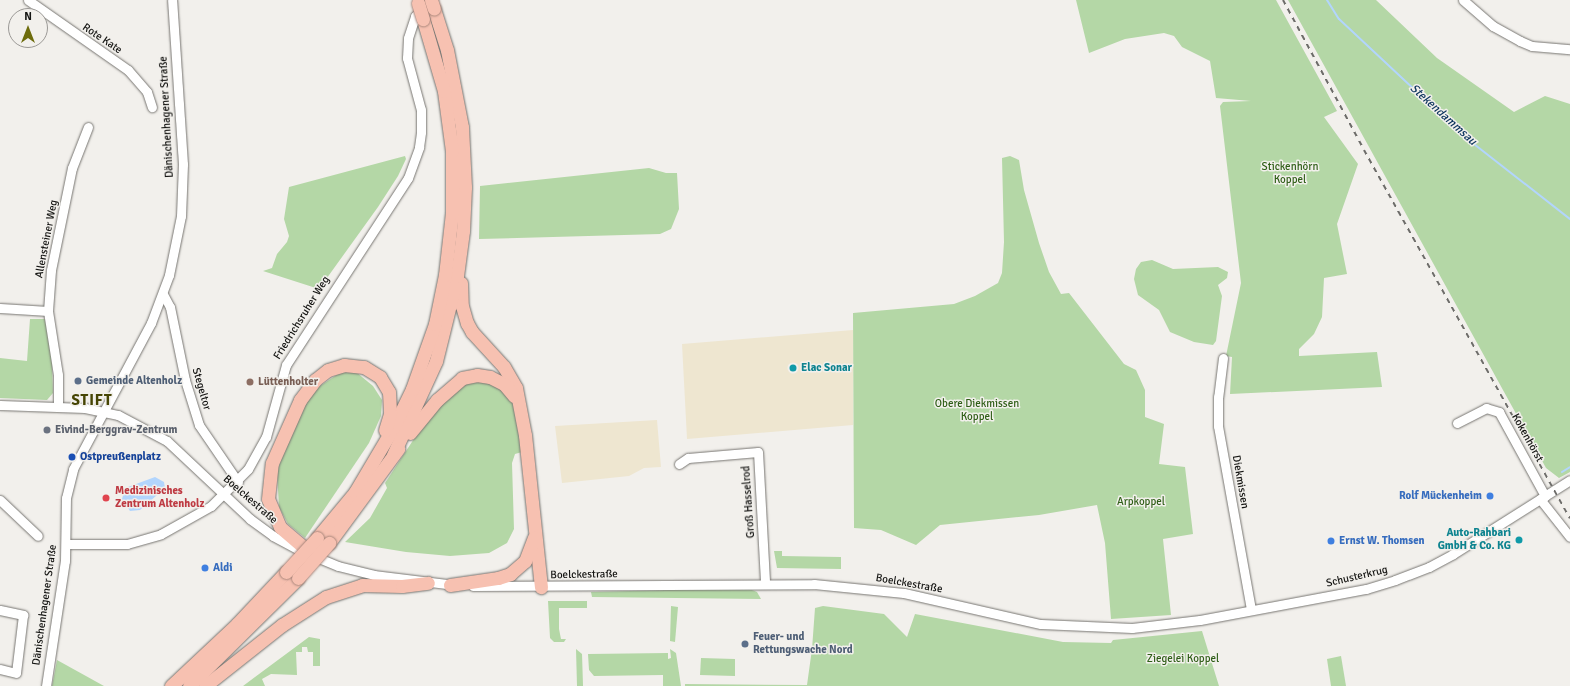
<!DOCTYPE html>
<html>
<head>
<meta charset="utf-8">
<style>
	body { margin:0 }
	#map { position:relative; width:1570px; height:686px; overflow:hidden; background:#f2f0ec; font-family:Signika,sans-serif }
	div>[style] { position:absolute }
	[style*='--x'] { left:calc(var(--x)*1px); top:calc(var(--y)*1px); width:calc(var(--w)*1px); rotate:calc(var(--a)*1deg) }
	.industrial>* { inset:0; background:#eee6d0 }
	.green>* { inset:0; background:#b4d7a6 }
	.water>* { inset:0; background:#b2d5fd }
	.stream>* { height:2px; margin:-1px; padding:0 1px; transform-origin:1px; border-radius:1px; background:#b2d5fd }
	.roads { filter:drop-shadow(0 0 1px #777571) drop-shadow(0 0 1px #777571) }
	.minor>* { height:9px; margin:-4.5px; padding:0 4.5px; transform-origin:4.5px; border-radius:4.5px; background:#fff }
	.highway>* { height:13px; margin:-6.5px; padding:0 6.5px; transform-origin:6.5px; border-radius:6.5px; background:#f7c1b1 }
	.rail>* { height:2px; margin-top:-1px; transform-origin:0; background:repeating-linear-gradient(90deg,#6d6c69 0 5px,transparent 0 10px) }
	.bridges { filter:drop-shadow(0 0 1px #a8857a) drop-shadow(0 0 1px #a8857a) }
	.highway-bridge>* { height:13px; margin:-6.5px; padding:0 6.5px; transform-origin:6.5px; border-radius:6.5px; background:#f7c1b1 }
	.dots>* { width:11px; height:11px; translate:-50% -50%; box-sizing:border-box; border:2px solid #f2f0ec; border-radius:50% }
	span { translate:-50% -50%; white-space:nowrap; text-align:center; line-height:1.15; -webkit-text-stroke:3px #f2f0ec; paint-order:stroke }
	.street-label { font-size:11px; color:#151513 }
	.park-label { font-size:11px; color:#2f5e17 }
	.culture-label { font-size:11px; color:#0d838f; font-weight:700 }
	.left { translate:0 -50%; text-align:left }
	.right { translate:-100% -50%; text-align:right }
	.service-label { font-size:11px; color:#4e5e75; font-weight:700 }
	.education-label { font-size:11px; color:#785e54; font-weight:700 }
	.worship-label { font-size:11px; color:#5b616d; font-weight:700 }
	.transit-label { font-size:11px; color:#164399; font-weight:700 }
	.health-label { font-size:11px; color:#be3a42; font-weight:700 }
	.shop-label { font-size:11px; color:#366cbe; font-weight:700 }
	.water-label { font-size:12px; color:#0c345d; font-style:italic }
	.district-label { font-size:15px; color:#464504; font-weight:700; letter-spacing:1px }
	.north { position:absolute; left:8px; top:8px; width:40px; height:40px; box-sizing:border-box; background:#f2f0ec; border:1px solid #9a9895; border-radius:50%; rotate:0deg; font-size:11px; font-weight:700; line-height:16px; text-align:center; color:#151513 }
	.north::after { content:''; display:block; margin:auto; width:14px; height:18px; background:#6d6c0c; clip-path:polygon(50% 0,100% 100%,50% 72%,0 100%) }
</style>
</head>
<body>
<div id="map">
	<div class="industrial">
		<i style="clip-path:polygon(853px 330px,853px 425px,687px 439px,682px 344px)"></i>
		<i style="clip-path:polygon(657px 420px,661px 467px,644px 468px,629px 476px,562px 483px,555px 426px)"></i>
	</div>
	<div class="green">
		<i style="clip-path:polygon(1076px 0,1276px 0,1337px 111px,1324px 117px,1358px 164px,1337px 224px,1347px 274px,1324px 278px,1322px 317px,1314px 334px,1299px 349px,1299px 356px,1377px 352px,1382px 387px,1230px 394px,1232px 357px,1226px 356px,1241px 283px,1220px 106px,1223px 102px,1251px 101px,1216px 98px,1210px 61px,1182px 47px,1174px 36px,1164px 33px,1125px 39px,1089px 53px)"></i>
		<i style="clip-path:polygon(1288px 0,1376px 0,1437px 58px,1514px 112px,1545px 96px,1570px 104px,1570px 472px,1559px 478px,1546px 468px)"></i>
		<i style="clip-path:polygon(405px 156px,406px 159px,398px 176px,378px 207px,319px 289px,263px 271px,272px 268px,277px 254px,287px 242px,289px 236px,284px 219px,289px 187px)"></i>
		<i style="clip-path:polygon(1010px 156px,1019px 160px,1024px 190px,1039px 243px,1049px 272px,1061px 294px,1069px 293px,1124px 364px,1136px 370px,1145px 390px,1145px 417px,1164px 424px,1159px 464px,1185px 467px,1193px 534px,1163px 539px,1171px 615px,1111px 619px,1105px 543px,1097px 505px,1039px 515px,940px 525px,916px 545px,881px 530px,854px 528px,853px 313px,954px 304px,975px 296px,998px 283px,1002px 273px,1004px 242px,1002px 158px)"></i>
		<i style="clip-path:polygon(649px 168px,666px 173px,677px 173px,679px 209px,671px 229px,660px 234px,479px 239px,480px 186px)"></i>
		<i style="clip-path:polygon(1152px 260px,1173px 269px,1218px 267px,1228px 272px,1227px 278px,1218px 285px,1222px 296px,1216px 341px,1213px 345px,1194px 342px,1170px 332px,1159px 310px,1138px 295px,1134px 279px,1136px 269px,1141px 262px)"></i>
		<i style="clip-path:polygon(30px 319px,45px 319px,52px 363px,53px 393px,47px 400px,0 398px,0 358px,27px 361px)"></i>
		<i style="clip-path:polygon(341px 372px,356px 372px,373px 386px,382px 400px,381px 416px,369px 443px,305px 538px,288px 524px,279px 507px,277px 472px,289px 435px,314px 390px)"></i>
		<i style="clip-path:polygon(472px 380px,497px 384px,512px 399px,522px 452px,515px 454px,512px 463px,514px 529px,507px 543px,489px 553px,450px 556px,406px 552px,345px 542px,370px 518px,387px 488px,385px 483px,429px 416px,446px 395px)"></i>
		<i style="clip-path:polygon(774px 551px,782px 551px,782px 556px,841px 557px,841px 569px,777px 568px)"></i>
		<i style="clip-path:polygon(747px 588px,757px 592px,761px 599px,592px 597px,591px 592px)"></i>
		<i style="clip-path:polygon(548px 601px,587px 601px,587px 608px,559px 608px,559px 629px,561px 639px,566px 639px,564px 642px,554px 642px,550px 638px)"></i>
		<i style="clip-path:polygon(671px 606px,678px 607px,675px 642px,670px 641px)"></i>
		<i style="clip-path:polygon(823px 606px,884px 614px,907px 637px,915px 614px,1063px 642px,1111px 643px,1113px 640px,1202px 631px,1219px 686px,685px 686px,685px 684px,807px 685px,812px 649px,815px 608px)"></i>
		<i style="clip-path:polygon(309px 637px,320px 639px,320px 666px,313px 666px,313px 652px,308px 652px,307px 647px,302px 647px,302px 652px,296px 652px,297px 675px,271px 674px,262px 679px,265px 686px,243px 686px)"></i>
		<i style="clip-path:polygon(576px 649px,582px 654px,583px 686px,577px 686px)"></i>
		<i style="clip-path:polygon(670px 649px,676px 653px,681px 686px,663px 686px,663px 675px,594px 676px,589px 670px,588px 654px,668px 653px,668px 659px,671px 658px)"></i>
		<i style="clip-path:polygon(1341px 656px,1346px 686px,1331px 686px,1327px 659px)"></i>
		<i style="clip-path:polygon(701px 658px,735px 659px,735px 676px,700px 675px)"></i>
		<i style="clip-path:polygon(57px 660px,104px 686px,52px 686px)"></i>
	</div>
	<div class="water">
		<i style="clip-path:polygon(155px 477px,164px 482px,165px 488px,140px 510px,130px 511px,122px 499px,124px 492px,128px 487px)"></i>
	</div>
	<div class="stream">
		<i style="--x:1327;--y:0;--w:22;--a:58"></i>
		<i style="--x:1339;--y:19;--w:173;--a:43.1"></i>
		<i style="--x:1465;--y:137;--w:133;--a:38"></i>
		<i style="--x:1562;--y:472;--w:9;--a:-32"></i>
	</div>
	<div class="roads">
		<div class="minor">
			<i style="--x:28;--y:0;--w:122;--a:35"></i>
			<i style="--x:128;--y:70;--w:29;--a:49"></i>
			<i style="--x:147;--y:92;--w:16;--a:72"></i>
			<i style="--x:1463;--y:0;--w:40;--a:41"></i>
			<i style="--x:1493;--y:26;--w:31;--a:29"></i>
			<i style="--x:1520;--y:41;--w:13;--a:23"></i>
			<i style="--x:1532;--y:46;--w:38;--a:5"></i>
			<i style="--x:163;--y:294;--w:15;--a:62"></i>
			<i style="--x:170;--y:307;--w:75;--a:78.4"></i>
			<i style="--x:185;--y:380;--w:47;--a:72.7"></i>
			<i style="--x:199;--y:425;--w:69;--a:55.6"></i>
			<i style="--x:0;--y:308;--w:48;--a:3.6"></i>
			<i style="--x:1223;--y:358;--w:39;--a:97"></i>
			<i style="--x:1218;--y:397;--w:29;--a:90"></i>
			<i style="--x:1218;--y:426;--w:187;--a:79.8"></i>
			<i style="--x:0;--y:405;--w:85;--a:2"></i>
			<i style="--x:85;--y:408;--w:34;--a:12"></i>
			<i style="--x:118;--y:415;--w:55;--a:28"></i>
			<i style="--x:167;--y:441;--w:114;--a:43.2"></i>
			<i style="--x:250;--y:519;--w:29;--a:36"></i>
			<i style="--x:273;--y:536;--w:27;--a:28"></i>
			<i style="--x:297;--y:549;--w:44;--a:22.5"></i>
			<i style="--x:338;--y:566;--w:37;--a:14"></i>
			<i style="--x:374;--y:575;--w:83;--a:7"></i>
			<i style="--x:58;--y:407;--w:32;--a:-90"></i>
			<i style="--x:58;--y:375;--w:65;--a:-98.9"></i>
			<i style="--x:48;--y:311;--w:41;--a:-85.8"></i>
			<i style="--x:51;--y:270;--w:104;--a:-78.4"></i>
			<i style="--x:72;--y:168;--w:44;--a:-68.7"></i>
			<i style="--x:1457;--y:423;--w:33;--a:-27"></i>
			<i style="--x:1486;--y:408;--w:14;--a:17"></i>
			<i style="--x:1499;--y:412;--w:96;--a:61.3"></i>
			<i style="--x:679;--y:464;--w:11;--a:-34"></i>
			<i style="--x:688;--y:458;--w:70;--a:-4.9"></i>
			<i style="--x:758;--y:452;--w:131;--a:86.9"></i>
			<i style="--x:1540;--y:499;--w:48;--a:51.7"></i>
			<i style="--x:0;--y:500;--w:52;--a:43.5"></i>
			<i style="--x:66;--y:544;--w:61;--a:0"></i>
			<i style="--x:127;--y:544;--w:35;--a:-16"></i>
			<i style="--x:161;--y:534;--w:57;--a:-29.2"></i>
			<i style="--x:211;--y:506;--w:52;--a:-45"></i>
			<i style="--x:248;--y:469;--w:37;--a:-61"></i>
			<i style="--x:266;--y:437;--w:75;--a:-74.5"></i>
			<i style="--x:286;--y:365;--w:223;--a:-56.9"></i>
			<i style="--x:408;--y:178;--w:33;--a:-70"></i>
			<i style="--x:419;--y:147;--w:15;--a:-82"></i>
			<i style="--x:421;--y:132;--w:22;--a:-90"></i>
			<i style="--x:421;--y:110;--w:54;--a:-105.1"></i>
			<i style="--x:407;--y:58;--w:20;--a:-87"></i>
			<i style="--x:408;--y:38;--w:23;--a:-72"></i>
			<i style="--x:415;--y:16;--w:24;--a:-42"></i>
			<i style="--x:473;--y:586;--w:341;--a:-0.3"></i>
			<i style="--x:814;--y:584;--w:90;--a:5.7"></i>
			<i style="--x:904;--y:593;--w:140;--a:12.8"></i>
			<i style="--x:1041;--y:624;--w:91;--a:2.5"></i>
			<i style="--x:1132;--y:628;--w:68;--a:-6.7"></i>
			<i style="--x:1200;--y:620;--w:169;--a:-10.6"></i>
			<i style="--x:1366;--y:589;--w:30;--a:-17"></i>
			<i style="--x:1395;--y:580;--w:36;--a:-21"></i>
			<i style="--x:1429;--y:567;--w:27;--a:-28"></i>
			<i style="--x:1453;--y:554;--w:138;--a:-32.3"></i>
			<i style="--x:0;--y:610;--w:24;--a:12"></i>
			<i style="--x:23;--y:615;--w:58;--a:96.9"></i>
			<i style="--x:16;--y:673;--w:16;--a:-166"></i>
			<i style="--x:46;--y:686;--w:126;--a:-81.4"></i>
			<i style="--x:65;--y:561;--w:63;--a:-89.1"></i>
			<i style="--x:66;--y:498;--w:30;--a:-76"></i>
			<i style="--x:73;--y:469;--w:166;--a:-61.9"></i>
			<i style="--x:151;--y:323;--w:51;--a:-69.4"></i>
			<i style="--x:169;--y:275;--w:60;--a:-78.5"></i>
			<i style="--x:181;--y:216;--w:52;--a:-87.8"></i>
			<i style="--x:183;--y:164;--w:164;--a:-93.8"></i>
		</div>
		<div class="highway">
			<i style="--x:461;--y:283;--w:23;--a:88"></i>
			<i style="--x:462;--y:306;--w:18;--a:74"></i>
			<i style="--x:467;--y:323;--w:10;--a:61"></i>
			<i style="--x:472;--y:332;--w:47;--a:47.6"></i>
			<i style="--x:504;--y:367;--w:24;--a:60"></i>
			<i style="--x:516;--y:388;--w:48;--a:79.2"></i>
			<i style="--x:525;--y:435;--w:153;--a:84"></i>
			<i style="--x:410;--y:433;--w:43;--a:-50.7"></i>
			<i style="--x:437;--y:400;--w:33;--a:-41"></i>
			<i style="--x:462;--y:378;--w:15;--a:-11"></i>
			<i style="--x:477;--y:375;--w:13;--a:9"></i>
			<i style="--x:490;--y:377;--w:16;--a:27"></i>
			<i style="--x:504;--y:384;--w:16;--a:50"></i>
			<i style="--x:393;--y:455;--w:103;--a:-65.4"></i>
			<i style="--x:436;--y:361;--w:88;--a:-76.1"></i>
			<i style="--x:457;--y:276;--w:45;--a:-82.4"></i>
			<i style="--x:463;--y:231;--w:44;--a:-87.4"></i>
			<i style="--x:465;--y:187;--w:60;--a:-92.9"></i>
			<i style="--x:462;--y:127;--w:78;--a:-101"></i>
			<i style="--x:447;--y:50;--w:43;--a:-107.6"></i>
			<i style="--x:317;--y:538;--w:60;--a:-50.4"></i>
			<i style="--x:355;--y:492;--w:74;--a:-59.3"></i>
			<i style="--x:393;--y:428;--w:43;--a:-64"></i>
			<i style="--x:412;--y:389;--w:69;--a:-70.5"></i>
			<i style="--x:435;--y:324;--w:50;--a:-78.5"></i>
			<i style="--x:445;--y:275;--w:62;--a:-83.6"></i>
			<i style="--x:452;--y:213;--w:62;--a:-90"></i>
			<i style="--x:452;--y:151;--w:61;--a:-97.6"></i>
			<i style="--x:444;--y:91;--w:75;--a:-106.3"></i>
			<i style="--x:329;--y:543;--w:117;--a:-53.7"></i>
			<i style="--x:315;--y:557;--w:46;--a:-139.4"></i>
			<i style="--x:280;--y:527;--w:30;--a:-113"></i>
			<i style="--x:268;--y:499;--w:36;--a:-84"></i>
			<i style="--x:272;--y:463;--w:69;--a:-66"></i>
			<i style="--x:300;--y:400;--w:25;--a:-53"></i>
			<i style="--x:315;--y:380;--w:16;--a:-38"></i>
			<i style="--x:328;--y:370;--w:17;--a:-17"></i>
			<i style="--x:344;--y:365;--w:20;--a:6"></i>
			<i style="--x:364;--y:367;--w:19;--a:32"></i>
			<i style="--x:380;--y:377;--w:17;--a:59"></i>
			<i style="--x:389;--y:392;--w:22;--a:87"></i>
			<i style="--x:390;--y:414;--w:17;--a:107"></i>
			<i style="--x:450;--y:585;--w:49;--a:-8.3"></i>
			<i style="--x:498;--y:578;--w:13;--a:-18"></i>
			<i style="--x:510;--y:574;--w:20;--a:-41"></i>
			<i style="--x:525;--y:561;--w:25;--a:-69"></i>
			<i style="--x:171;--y:686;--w:91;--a:-43.2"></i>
			<i style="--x:237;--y:624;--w:71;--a:-46.7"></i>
			<i style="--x:189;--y:686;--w:153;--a:-44.7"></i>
			<i style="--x:205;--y:686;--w:98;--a:-38.4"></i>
			<i style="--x:282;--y:625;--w:52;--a:-32.5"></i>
			<i style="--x:326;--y:597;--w:38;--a:-18"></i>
			<i style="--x:362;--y:585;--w:40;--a:1.4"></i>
			<i style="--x:402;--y:586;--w:26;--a:-7"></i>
		</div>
	</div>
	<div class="rail">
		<i style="--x:1283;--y:0;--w:170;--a:61.6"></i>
		<i style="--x:1364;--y:150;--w:422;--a:60.8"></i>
	</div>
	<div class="bridges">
		<div class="highway-bridge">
			<i style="--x:431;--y:0;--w:9;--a:72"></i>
			<i style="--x:418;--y:3;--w:17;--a:73"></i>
			<i style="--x:286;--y:572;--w:46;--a:-47.6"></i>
			<i style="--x:298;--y:578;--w:47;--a:-48.5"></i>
		</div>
	</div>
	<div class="dots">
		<i style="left:793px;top:368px;background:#0f9aa8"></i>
		<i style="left:78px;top:381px;background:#5c6f8a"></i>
		<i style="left:250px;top:382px;background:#8d6e63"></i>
		<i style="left:47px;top:430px;background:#6b7280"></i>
		<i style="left:72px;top:457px;background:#1a4fb4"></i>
		<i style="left:1490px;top:496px;background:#3f7fe0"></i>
		<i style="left:106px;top:498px;background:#e0444e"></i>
		<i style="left:1519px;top:540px;background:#0f9aa8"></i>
		<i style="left:1331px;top:541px;background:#3f7fe0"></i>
		<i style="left:205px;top:568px;background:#3f7fe0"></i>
		<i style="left:745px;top:644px;background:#5c6f8a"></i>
	</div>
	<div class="street-label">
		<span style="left:102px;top:39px;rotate:34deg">Rote Kate</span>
		<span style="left:167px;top:117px;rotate:-93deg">Dänischenhagener Straße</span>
		<span style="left:47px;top:239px;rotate:-79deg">Allensteiner Weg</span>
		<span style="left:302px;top:318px;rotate:-58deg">Friedrichsruher Weg</span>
		<span style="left:201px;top:389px;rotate:74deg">Stegeltor</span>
		<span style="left:1527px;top:438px;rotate:61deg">Kokenhörst</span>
		<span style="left:1240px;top:482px;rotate:80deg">Diekmissen</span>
		<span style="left:250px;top:500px;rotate:41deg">Boelckestraße</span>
		<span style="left:749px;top:502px;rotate:-94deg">Groß Hasselrod</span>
		<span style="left:584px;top:575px;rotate:-1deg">Boelckestraße</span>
		<span style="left:1357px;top:577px;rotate:-13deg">Schusterkrug</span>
		<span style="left:909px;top:584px;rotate:10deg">Boelckestraße</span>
		<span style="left:45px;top:605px;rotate:-82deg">Dänischenhagener Straße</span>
	</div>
	<div class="park-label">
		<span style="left:1290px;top:174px">Stickenhörn<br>Koppel</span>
		<span style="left:977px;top:411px">Obere Diekmissen<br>Koppel</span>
		<span style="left:1141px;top:502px">Arpkoppel</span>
		<span style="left:1183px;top:659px">Ziegelei Koppel</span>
	</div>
	<div class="culture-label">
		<span class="left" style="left:801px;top:368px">Elac Sonar</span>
		<span class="right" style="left:1511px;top:540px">Auto-Rahbari<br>GmbH &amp; Co. KG</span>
	</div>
	<div class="service-label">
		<span class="left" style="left:86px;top:381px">Gemeinde Altenholz</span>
		<span class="left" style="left:753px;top:644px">Feuer- und<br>Rettungswache Nord</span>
	</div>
	<div class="education-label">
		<span class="left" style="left:258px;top:382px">Lüttenholter</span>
	</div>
	<div class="worship-label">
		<span class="left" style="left:55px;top:430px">Eivind-Berggrav-Zentrum</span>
	</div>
	<div class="transit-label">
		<span class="left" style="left:80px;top:457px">Ostpreußenplatz</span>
	</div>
	<div class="health-label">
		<span class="left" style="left:115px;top:498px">Medizinisches<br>Zentrum Altenholz</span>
	</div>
	<div class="shop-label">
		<span class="right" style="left:1482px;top:496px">Rolf Mückenheim</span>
		<span class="left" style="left:1339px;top:541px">Ernst W. Thomsen</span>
		<span class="left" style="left:213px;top:568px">Aldi</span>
	</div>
	<div class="water-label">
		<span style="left:1443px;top:115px;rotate:42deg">Stekendammsau</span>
	</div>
	<div class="district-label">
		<span style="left:92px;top:401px">STIFT</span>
	</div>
	<div class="north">N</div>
</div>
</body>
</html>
